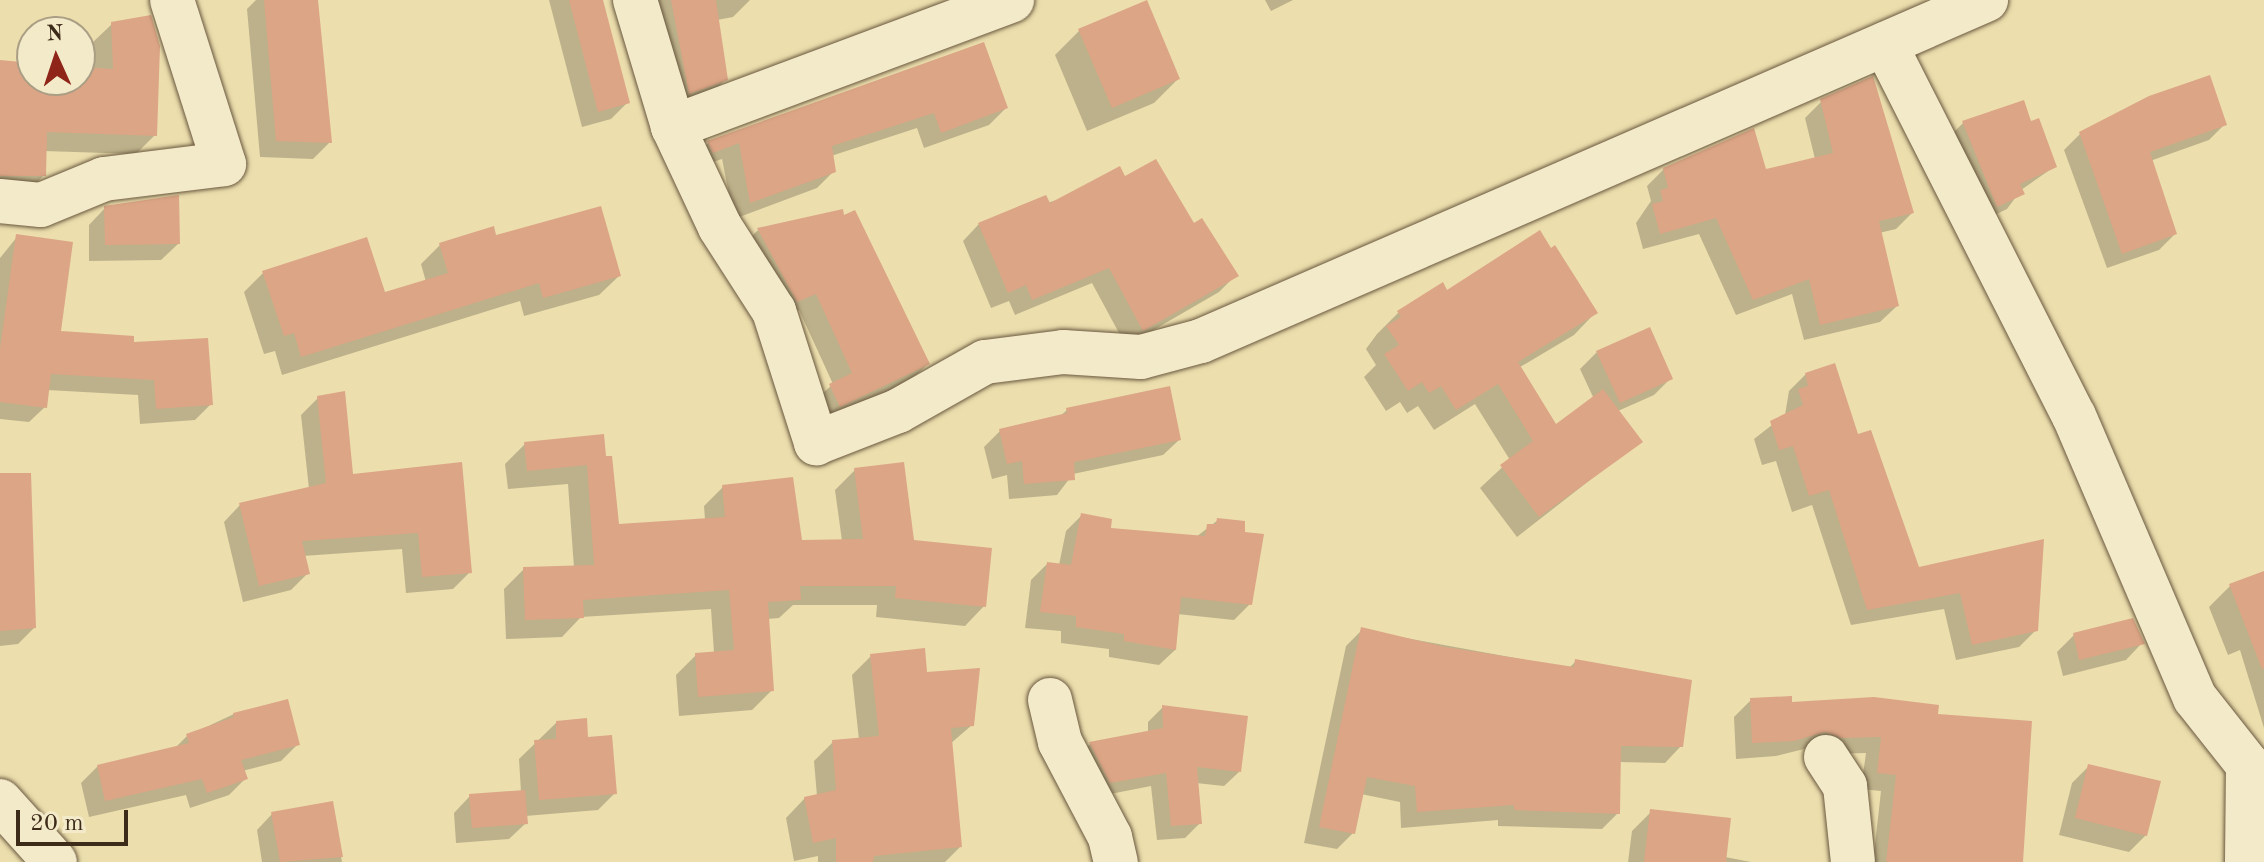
<!DOCTYPE html>
<html>
<head>
<meta charset="utf-8">
<style>
	body { margin:0 }
	#map { position:relative; width:2264px; height:862px; overflow:hidden; background:#ecdead; font-family:"Old Standard TT",serif }
	div>[style] { position:absolute }
	[style*='--x'] { left:calc(var(--x)*1px); top:calc(var(--y)*1px); width:calc(var(--w)*1px); rotate:calc(var(--a)*1deg) }
	.shadow>* { inset:0; background:#0003 }
	.building>* { inset:0; background:#dca586 }
	.roads { filter:drop-shadow(0 0 2px #69583f) drop-shadow(0 0 2px #69583f) }
	.street>* { height:44px; margin:-22px; padding:0 22px; transform-origin:22px; border-radius:22px; background:#f3eaca }
	span { translate:-50% -50%; white-space:nowrap; text-align:center; line-height:1.15; -webkit-text-stroke:8px #f3eaca; paint-order:stroke }
	.north { position:absolute; left:16px; top:16px; width:80px; height:80px; box-sizing:border-box; background:#f3eaca; border:2px solid #aa9e84; border-radius:50%; rotate:357deg; font-size:22px; font-weight:700; line-height:32px; text-align:center; color:#3d2b1a }
	.north::after { content:''; display:block; margin:auto; width:28px; height:36px; background:#8f2418; clip-path:polygon(50% 0,100% 100%,50% 72%,0 100%) }
	.scale { position:absolute; left:16px; top:810px; width:112px; height:36px; box-sizing:border-box; border:4px solid #3d2b1a; border-top:0; padding-left:10px; font-size:24px; line-height:28px; white-space:nowrap; color:#3d2b1a; -webkit-text-stroke:6px #f3eaca; paint-order:stroke }
</style>
</head>
<body>
<div id="map">
	<div class="shadow">
		<i style="clip-path:polygon(256px 0,316px 0,330px 142px,313px 159px,260px 157px,247px 9px)"></i>
		<i style="clip-path:polygon(549px 0,601px 0,627px 103px,611px 119px,582px 127px)"></i>
		<i style="clip-path:polygon(643px 0,750px 0,733px 17px,717px 20px,726px 79px,709px 96px,673px 109px)"></i>
		<i style="clip-path:polygon(1265px 0,1293px 0,1271px 11px)"></i>
		<i style="clip-path:polygon(112px 24px,155px 135px,136px 154px,44px 151px,44px 175px,25px 194px,0 194px,0 62px,32px 65px,32px 80px,80px 80px,80px 69px,94px 70px,92px 43px)"></i>
		<i style="clip-path:polygon(1079px 31px,1178px 79px,1154px 103px,1087px 131px,1055px 55px)"></i>
		<i style="clip-path:polygon(982px 45px,1006px 108px,989px 125px,924px 148px,917px 128px,831px 156px,834px 171px,817px 188px,734px 219px,722px 159px,696px 168px,692px 159px,708px 143px)"></i>
		<i style="clip-path:polygon(1822px 101px,1912px 213px,1896px 229px,1879px 233px,1897px 306px,1880px 322px,1804px 340px,1792px 294px,1736px 315px,1699px 234px,1643px 249px,1636px 223px,1651px 201px,1647px 186px,1664px 169px,1765px 172px,1815px 159px,1805px 118px)"></i>
		<i style="clip-path:polygon(1963px 123px,2030px 123px,2054px 167px,2021px 190px,2007px 209px,1982px 221px,1948px 138px)"></i>
		<i style="clip-path:polygon(2225px 124px,2209px 140px,2150px 161px,2175px 234px,2159px 250px,2107px 268px,2064px 150px,2080px 134px)"></i>
		<i style="clip-path:polygon(1125px 179px,1193px 226px,1236px 275px,1219px 292px,1126px 346px,1092px 283px,1015px 315px,1009px 301px,991px 308px,963px 241px,979px 224px)"></i>
		<i style="clip-path:polygon(105px 208px,178px 244px,161px 260px,89px 261px,89px 225px)"></i>
		<i style="clip-path:polygon(758px 230px,928px 364px,911px 380px,823px 422px,813px 402px,833px 384px,799px 310px,780px 318px,742px 246px)"></i>
		<i style="clip-path:polygon(17px 237px,58px 333px,132px 344px,211px 404px,195px 420px,140px 424px,138px 395px,47px 390px,45px 407px,29px 422px,0 419px,0 258px)"></i>
		<i style="clip-path:polygon(495px 237px,619px 276px,599px 295px,524px 316px,520px 301px,282px 375px,275px 351px,264px 354px,244px 292px,263px 273px,384px 295px,426px 282px,421px 264px,440px 245px)"></i>
		<i style="clip-path:polygon(1442px 285px,1447px 293px,1595px 313px,1574px 335px,1520px 367px,1556px 427px,1594px 399px,1580px 369px,1597px 352px,1670px 379px,1654px 395px,1618px 411px,1640px 441px,1517px 537px,1480px 488px,1510px 460px,1475px 404px,1434px 430px,1418px 406px,1407px 413px,1400px 402px,1386px 411px,1364px 377px,1376px 365px,1366px 349px,1377px 334px,1398px 313px)"></i>
		<i style="clip-path:polygon(1806px 374px,1857px 436px,1918px 569px,2036px 630px,2019px 647px,1956px 660px,1944px 609px,1851px 625px,1812px 505px,1792px 512px,1776px 461px,1762px 465px,1754px 439px,1785px 415px,1789px 391px)"></i>
		<i style="clip-path:polygon(318px 398px,351px 476px,470px 572px,453px 589px,406px 593px,402px 549px,303px 556px,307px 574px,291px 590px,243px 602px,224px 522px,240px 505px,309px 489px,301px 415px)"></i>
		<i style="clip-path:polygon(1067px 410px,1179px 440px,1163px 455px,1073px 474px,1057px 495px,1009px 499px,1007px 475px,992px 479px,984px 447px,1000px 431px,1059px 417px)"></i>
		<i style="clip-path:polygon(602px 436px,617px 527px,705px 520px,704px 506px,723px 487px,800px 542px,842px 541px,835px 490px,855px 470px,912px 542px,984px 606px,965px 626px,876px 617px,877px 605px,793px 605px,779px 618px,767px 619px,772px 690px,752px 710px,679px 716px,676px 675px,696px 655px,714px 653px,711px 609px,581px 617px,562px 637px,506px 639px,504px 589px,524px 569px,574px 568px,568px 484px,508px 489px,505px 464px,525px 444px)"></i>
		<i style="clip-path:polygon(0 475px,34px 628px,18px 644px,0 646px)"></i>
		<i style="clip-path:polygon(1082px 515px,1108px 530px,1196px 537px,1218px 520px,1242px 533px,1250px 604px,1234px 620px,1177px 614px,1175px 650px,1159px 665px,1109px 657px,1109px 649px,1061px 643px,1061px 631px,1025px 628px,1031px 580px,1047px 564px,1059px 565px,1066px 531px)"></i>
		<i style="clip-path:polygon(2264px 573px,2264px 728px,2240px 650px,2228px 655px,2209px 607px,2230px 586px)"></i>
		<i style="clip-path:polygon(1362px 630px,1569px 668px,1576px 661px,1681px 746px,1665px 763px,1619px 762px,1618px 813px,1602px 829px,1498px 826px,1498px 820px,1401px 828px,1400px 802px,1361px 794px,1353px 833px,1337px 849px,1304px 843px,1346px 646px)"></i>
		<i style="clip-path:polygon(2074px 635px,2142px 643px,2126px 660px,2063px 676px,2057px 652px)"></i>
		<i style="clip-path:polygon(871px 656px,925px 674px,972px 725px,950px 744px,960px 847px,945px 862px,818px 862px,818px 856px,794px 861px,786px 818px,805px 798px,817px 796px,814px 761px,833px 742px,859px 740px,852px 675px)"></i>
		<i style="clip-path:polygon(1751px 700px,1936px 716px,2021px 862px,1873px 862px,1881px 791px,1861px 789px,1866px 753px,1824px 754px,1808px 748px,1776px 756px,1736px 759px,1734px 717px)"></i>
		<i style="clip-path:polygon(1163px 707px,1239px 772px,1224px 786px,1196px 783px,1200px 823px,1185px 838px,1157px 840px,1151px 786px,1095px 797px,1075px 759px,1090px 744px,1148px 733px,1148px 722px)"></i>
		<i style="clip-path:polygon(234px 714px,298px 744px,281px 761px,242px 771px,245px 779px,229px 795px,190px 808px,186px 795px,89px 817px,81px 783px,98px 766px,174px 749px,187px 736px)"></i>
		<i style="clip-path:polygon(556px 723px,615px 793px,598px 810px,525px 816px,526px 823px,509px 839px,456px 843px,454px 813px,470px 796px,521px 792px,519px 759px)"></i>
		<i style="clip-path:polygon(2089px 766px,2146px 835px,2129px 852px,2059px 835px,2072px 783px)"></i>
		<i style="clip-path:polygon(331px 803px,342px 862px,262px 862px,257px 830px,272px 814px)"></i>
		<i style="clip-path:polygon(1651px 812px,1725px 857px,1751px 862px,1628px 862px,1632px 831px)"></i>
	</div>
	<div class="building">
		<i style="clip-path:polygon(264px 0,318px 0,332px 143px,276px 141px)"></i>
		<i style="clip-path:polygon(569px 0,603px 0,630px 103px,598px 112px)"></i>
		<i style="clip-path:polygon(671px 0,716px 0,728px 80px,689px 94px)"></i>
		<i style="clip-path:polygon(1147px 0,1180px 79px,1112px 108px,1078px 29px)"></i>
		<i style="clip-path:polygon(151px 15px,160px 46px,157px 136px,47px 132px,46px 176px,0 176px,0 60px,32px 63px,32px 80px,80px 80px,80px 67px,113px 69px,111px 22px)"></i>
		<i style="clip-path:polygon(984px 42px,1008px 108px,941px 133px,934px 113px,832px 146px,836px 172px,750px 203px,739px 143px,713px 153px,707px 141px)"></i>
		<i style="clip-path:polygon(2210px 75px,2227px 125px,2150px 152px,2177px 234px,2122px 254px,2079px 132px,2149px 96px)"></i>
		<i style="clip-path:polygon(1873px 76px,1914px 213px,1879px 221px,1899px 306px,1820px 325px,1809px 279px,1753px 300px,1716px 218px,1660px 234px,1652px 204px,1663px 201px,1660px 190px,1668px 188px,1663px 168px,1754px 128px,1766px 169px,1833px 153px,1820px 99px)"></i>
		<i style="clip-path:polygon(2024px 100px,2031px 121px,2039px 118px,2057px 167px,2020px 184px,2025px 194px,1997px 207px,1962px 121px)"></i>
		<i style="clip-path:polygon(1156px 159px,1194px 223px,1202px 218px,1239px 276px,1143px 331px,1109px 268px,1032px 300px,1026px 285px,1008px 293px,978px 223px,1046px 195px,1050px 203px,1120px 166px,1125px 176px)"></i>
		<i style="clip-path:polygon(179px 195px,180px 244px,105px 245px,104px 206px)"></i>
		<i style="clip-path:polygon(601px 206px,621px 276px,543px 298px,539px 283px,301px 357px,294px 333px,284px 336px,262px 271px,367px 237px,385px 292px,448px 273px,439px 243px,494px 226px,496px 235px)"></i>
		<i style="clip-path:polygon(843px 209px,844px 215px,855px 210px,930px 364px,840px 407px,829px 384px,852px 373px,816px 294px,797px 302px,757px 228px)"></i>
		<i style="clip-path:polygon(1540px 230px,1551px 248px,1555px 245px,1598px 313px,1518px 362px,1556px 424px,1603px 389px,1643px 442px,1539px 517px,1500px 465px,1533px 441px,1498px 384px,1456px 410px,1441px 386px,1429px 393px,1422px 382px,1408px 391px,1384px 354px,1399px 345px,1386px 326px,1401px 317px,1397px 311px,1443px 282px,1447px 290px)"></i>
		<i style="clip-path:polygon(16px 234px,73px 242px,61px 331px,134px 336px,134px 342px,208px 338px,213px 405px,156px 409px,154px 380px,51px 374px,47px 408px,0 402px,0 349px)"></i>
		<i style="clip-path:polygon(1650px 327px,1673px 379px,1620px 403px,1596px 351px)"></i>
		<i style="clip-path:polygon(1835px 363px,1858px 434px,1871px 430px,1919px 567px,2044px 539px,2038px 631px,1972px 645px,1960px 593px,1867px 610px,1829px 490px,1809px 496px,1793px 446px,1779px 450px,1770px 421px,1803px 405px,1798px 389px,1808px 386px,1805px 373px)"></i>
		<i style="clip-path:polygon(1170px 386px,1181px 440px,1074px 462px,1075px 480px,1024px 484px,1022px 461px,1007px 464px,999px 429px,1067px 413px,1066px 408px)"></i>
		<i style="clip-path:polygon(345px 391px,353px 474px,462px 462px,472px 573px,422px 577px,418px 533px,302px 541px,310px 574px,259px 586px,239px 503px,326px 483px,317px 396px)"></i>
		<i style="clip-path:polygon(604px 434px,606px 456px,612px 456px,619px 524px,725px 517px,722px 485px,793px 477px,802px 540px,863px 539px,854px 468px,904px 462px,914px 540px,992px 548px,986px 607px,895px 598px,896px 586px,800px 586px,801px 600px,768px 602px,774px 691px,698px 697px,695px 653px,734px 650px,729px 590px,583px 600px,584px 618px,525px 620px,523px 567px,594px 565px,587px 465px,527px 471px,524px 442px)"></i>
		<i style="clip-path:polygon(0 473px,31px 473px,36px 628px,0 631px)"></i>
		<i style="clip-path:polygon(1081px 513px,1112px 519px,1111px 528px,1205px 536px,1207px 524px,1216px 524px,1217px 518px,1245px 521px,1245px 532px,1264px 534px,1252px 605px,1181px 597px,1176px 650px,1124px 641px,1124px 634px,1076px 627px,1076px 616px,1040px 612px,1047px 562px,1071px 565px)"></i>
		<i style="clip-path:polygon(2264px 571px,2264px 668px,2262px 669px,2229px 584px)"></i>
		<i style="clip-path:polygon(2133px 618px,2145px 644px,2079px 660px,2073px 633px)"></i>
		<i style="clip-path:polygon(1361px 627px,1445px 647px,1574px 667px,1575px 659px,1692px 680px,1683px 747px,1621px 746px,1620px 814px,1514px 810px,1514px 805px,1417px 812px,1415px 786px,1367px 777px,1355px 834px,1319px 827px)"></i>
		<i style="clip-path:polygon(925px 648px,927px 672px,980px 668px,974px 726px,951px 728px,962px 847px,874px 856px,873px 862px,836px 862px,836px 838px,813px 843px,804px 797px,836px 790px,832px 740px,879px 736px,870px 654px)"></i>
		<i style="clip-path:polygon(1792px 696px,1792px 702px,1874px 697px,1939px 705px,1938px 714px,2032px 721px,2023px 862px,1886px 862px,1896px 775px,1877px 773px,1881px 737px,1841px 738px,1825px 732px,1794px 741px,1752px 743px,1750px 698px)"></i>
		<i style="clip-path:polygon(288px 699px,300px 745px,241px 760px,248px 779px,207px 793px,202px 779px,105px 801px,97px 765px,189px 743px,186px 734px,234px 717px,233px 713px)"></i>
		<i style="clip-path:polygon(1162px 705px,1248px 716px,1241px 772px,1197px 767px,1202px 824px,1171px 826px,1166px 773px,1110px 783px,1089px 742px,1163px 728px)"></i>
		<i style="clip-path:polygon(587px 718px,588px 737px,612px 735px,617px 794px,539px 800px,534px 740px,556px 739px,556px 721px)"></i>
		<i style="clip-path:polygon(2088px 764px,2161px 781px,2147px 836px,2075px 818px)"></i>
		<i style="clip-path:polygon(525px 790px,528px 824px,472px 828px,469px 794px)"></i>
		<i style="clip-path:polygon(333px 801px,343px 857px,280px 862px,271px 812px)"></i>
		<i style="clip-path:polygon(1650px 809px,1731px 818px,1726px 862px,1644px 862px)"></i>
	</div>
	<div class="roads">
		<div class="street">
			<i style="--x:635;--y:0;--w:133;--a:73.3"></i>
			<i style="--x:673;--y:127;--w:110;--a:64.8"></i>
			<i style="--x:720;--y:227;--w:100;--a:57.3"></i>
			<i style="--x:774;--y:311;--w:139;--a:72.3"></i>
			<i style="--x:816;--y:443;--w:88;--a:-21.3"></i>
			<i style="--x:898;--y:411;--w:100;--a:-29.4"></i>
			<i style="--x:985;--y:362;--w:79;--a:-7.3"></i>
			<i style="--x:1063;--y:352;--w:78;--a:3.7"></i>
			<i style="--x:1141;--y:357;--w:62;--a:-14.9"></i>
			<i style="--x:1201;--y:341;--w:856;--a:-23.48"></i>
			<i style="--x:1885;--y:44;--w:417;--a:63.1"></i>
			<i style="--x:2074;--y:416;--w:307;--a:66.8"></i>
			<i style="--x:2195;--y:698;--w:85;--a:51.7"></i>
			<i style="--x:2248;--y:765;--w:97;--a:90.6"></i>
			<i style="--x:673;--y:127;--w:362;--a:-20.5"></i>
			<i style="--x:0;--y:201;--w:41;--a:5.6"></i>
			<i style="--x:41;--y:205;--w:68;--a:-22.4"></i>
			<i style="--x:104;--y:179;--w:121;--a:-7.1"></i>
			<i style="--x:224;--y:164;--w:172;--a:-107.6"></i>
			<i style="--x:1050;--y:700;--w:43;--a:76.6"></i>
			<i style="--x:1060;--y:742;--w:107;--a:62.2"></i>
			<i style="--x:1110;--y:837;--w:26;--a:77"></i>
			<i style="--x:1826;--y:757;--w:35;--a:57"></i>
			<i style="--x:1845;--y:786;--w:76;--a:84"></i>
			<i style="--x:0;--y:801;--w:82;--a:48"></i>
		</div>
	</div>
	<div class="north">N</div>
	<div class="scale">20 m</div>
</div>
</body>
</html>
